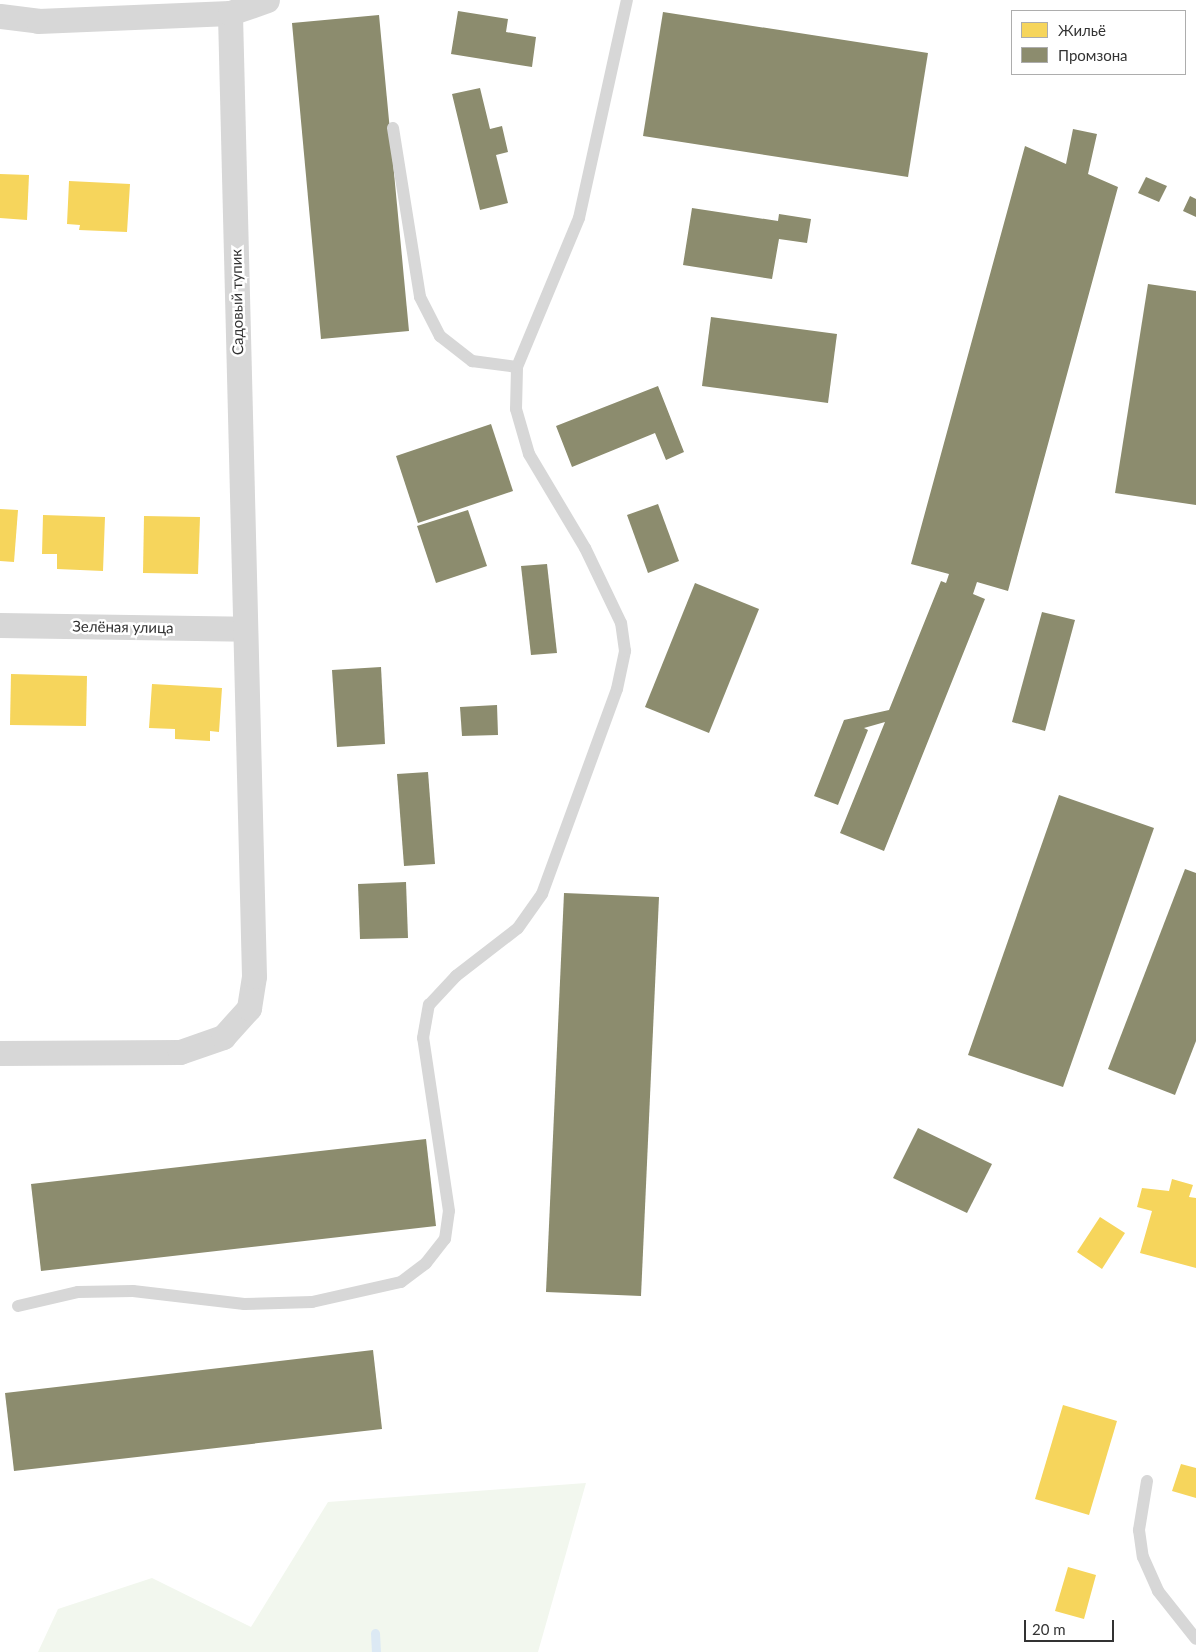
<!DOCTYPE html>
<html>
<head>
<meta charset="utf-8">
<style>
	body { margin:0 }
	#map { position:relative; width:1196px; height:1652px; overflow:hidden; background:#fff; font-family:Lato,sans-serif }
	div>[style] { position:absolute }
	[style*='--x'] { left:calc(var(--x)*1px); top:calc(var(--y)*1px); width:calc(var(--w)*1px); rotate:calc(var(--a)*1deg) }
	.green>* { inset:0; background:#f2f7ee }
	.homes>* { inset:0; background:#f6d55c }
	.industry>* { inset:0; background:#8c8c6e }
	.stream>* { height:9px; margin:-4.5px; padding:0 4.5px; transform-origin:4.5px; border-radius:4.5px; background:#dce9f4 }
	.service>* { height:12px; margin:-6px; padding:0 6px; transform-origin:6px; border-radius:6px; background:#d7d7d7 }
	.minor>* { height:25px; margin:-12.5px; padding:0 12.5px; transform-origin:12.5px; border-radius:12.5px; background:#d7d7d7 }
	span { translate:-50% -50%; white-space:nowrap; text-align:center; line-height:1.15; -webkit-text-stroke:5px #fff; paint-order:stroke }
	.street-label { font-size:15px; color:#333 }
	.legend { position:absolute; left:1011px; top:10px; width:175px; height:65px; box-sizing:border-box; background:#fff; border:1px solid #adadad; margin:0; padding:6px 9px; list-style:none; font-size:15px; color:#333 }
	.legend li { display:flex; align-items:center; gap:10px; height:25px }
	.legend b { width:25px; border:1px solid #adadad }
	.scale { position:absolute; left:1024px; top:1620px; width:90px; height:22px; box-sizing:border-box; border:2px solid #333; border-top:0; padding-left:6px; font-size:15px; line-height:18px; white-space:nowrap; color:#333; -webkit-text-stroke:4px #fff; paint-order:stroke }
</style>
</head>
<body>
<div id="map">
	<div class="green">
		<i style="clip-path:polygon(586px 1483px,538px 1652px,38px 1652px,58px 1609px,152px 1578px,251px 1627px,328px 1502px)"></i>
	</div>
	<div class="homes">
		<i style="clip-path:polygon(0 174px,29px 175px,27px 220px,0 218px)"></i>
		<i style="clip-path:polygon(69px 181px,130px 184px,127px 232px,79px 230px,80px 225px,67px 224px)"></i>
		<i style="clip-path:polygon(0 509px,18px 510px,14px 562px,0 561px)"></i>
		<i style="clip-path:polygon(43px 515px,105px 517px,103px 571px,57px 569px,57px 554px,42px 554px)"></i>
		<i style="clip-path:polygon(144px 516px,200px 517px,198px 574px,143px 573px)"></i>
		<i style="clip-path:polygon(11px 674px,87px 676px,86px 726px,10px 725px)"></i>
		<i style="clip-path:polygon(152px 684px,222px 688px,219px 732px,210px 731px,210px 741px,175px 739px,175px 729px,149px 728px)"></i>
		<i style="clip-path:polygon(1172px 1179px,1193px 1185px,1189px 1197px,1196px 1198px,1196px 1268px,1140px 1253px,1152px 1211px,1137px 1207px,1142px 1188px,1169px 1191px)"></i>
		<i style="clip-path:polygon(1100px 1217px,1125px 1233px,1102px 1269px,1077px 1252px)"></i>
		<i style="clip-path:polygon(1063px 1405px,1117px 1421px,1089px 1515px,1035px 1499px)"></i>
		<i style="clip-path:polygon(1181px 1464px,1196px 1468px,1196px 1498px,1172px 1491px)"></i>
		<i style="clip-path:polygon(1068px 1567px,1096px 1575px,1084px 1619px,1055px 1611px)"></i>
	</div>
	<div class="industry">
		<i style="clip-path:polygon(458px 11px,508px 19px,506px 32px,536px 37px,532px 67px,451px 54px)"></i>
		<i style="clip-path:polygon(663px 12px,928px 53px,908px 177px,643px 136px)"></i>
		<i style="clip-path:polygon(379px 15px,409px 331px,321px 339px,292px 23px)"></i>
		<i style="clip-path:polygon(480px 88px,490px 129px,502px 126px,508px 152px,496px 155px,508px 203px,480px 210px,452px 94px)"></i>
		<i style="clip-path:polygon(1073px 129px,1097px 134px,1088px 174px,1118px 187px,1008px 591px,977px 582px,973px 594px,985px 599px,884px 851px,840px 833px,885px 722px,864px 728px,868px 730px,838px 805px,814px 796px,844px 720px,889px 710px,941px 581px,946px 583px,949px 574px,911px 564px,1025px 146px,1066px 164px)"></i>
		<i style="clip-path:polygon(1146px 177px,1167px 186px,1159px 202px,1138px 193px)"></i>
		<i style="clip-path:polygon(1190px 196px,1196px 199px,1196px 217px,1183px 211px)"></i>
		<i style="clip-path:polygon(692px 208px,778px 221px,779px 214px,811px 219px,807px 243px,779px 239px,772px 279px,683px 265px)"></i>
		<i style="clip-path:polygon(1148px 284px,1196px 291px,1196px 505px,1115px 493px)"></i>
		<i style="clip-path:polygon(711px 317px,837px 334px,828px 403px,702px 386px)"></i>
		<i style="clip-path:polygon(658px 386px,684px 452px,666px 460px,655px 433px,572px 467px,556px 426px)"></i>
		<i style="clip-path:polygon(491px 424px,513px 491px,418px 523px,396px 456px)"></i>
		<i style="clip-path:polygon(658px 504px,679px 561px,648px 573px,627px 515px)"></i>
		<i style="clip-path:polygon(468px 510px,487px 566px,436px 583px,417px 526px)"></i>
		<i style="clip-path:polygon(547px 564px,557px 653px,531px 655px,521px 566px)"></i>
		<i style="clip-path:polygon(695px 583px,759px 609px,709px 733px,645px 707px)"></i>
		<i style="clip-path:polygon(1042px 612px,1075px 620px,1045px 731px,1012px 722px)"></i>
		<i style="clip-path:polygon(381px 667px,385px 744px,337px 747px,332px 670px)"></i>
		<i style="clip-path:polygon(497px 705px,498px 735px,462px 736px,460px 707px)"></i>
		<i style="clip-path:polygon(428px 772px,435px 864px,404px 866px,397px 774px)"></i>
		<i style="clip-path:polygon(1059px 795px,1154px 828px,1063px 1087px,968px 1055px)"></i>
		<i style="clip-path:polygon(1185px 869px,1196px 873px,1196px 1041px,1175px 1095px,1108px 1069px)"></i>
		<i style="clip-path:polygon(406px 882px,408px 938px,360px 939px,358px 884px)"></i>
		<i style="clip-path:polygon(564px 893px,659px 897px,641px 1296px,546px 1292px)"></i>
		<i style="clip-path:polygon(918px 1128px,992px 1164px,967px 1213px,893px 1178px)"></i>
		<i style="clip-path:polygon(426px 1139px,436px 1226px,41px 1271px,31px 1184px)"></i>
		<i style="clip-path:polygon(373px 1350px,382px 1429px,14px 1471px,5px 1393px)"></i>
	</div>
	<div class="stream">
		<i style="--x:375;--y:1633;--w:19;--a:87"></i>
	</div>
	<div class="service">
		<i style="--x:393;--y:128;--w:171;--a:80.9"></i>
		<i style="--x:420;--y:297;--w:44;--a:62.9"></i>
		<i style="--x:440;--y:336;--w:41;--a:38"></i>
		<i style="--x:472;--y:361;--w:45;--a:7.6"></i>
		<i style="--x:18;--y:1306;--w:62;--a:-13.1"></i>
		<i style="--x:78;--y:1292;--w:55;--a:-1"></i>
		<i style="--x:133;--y:1291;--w:112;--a:6.7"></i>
		<i style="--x:244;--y:1304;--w:68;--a:-1.7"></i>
		<i style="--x:312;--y:1302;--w:91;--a:-12.7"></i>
		<i style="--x:401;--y:1282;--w:31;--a:-37"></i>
		<i style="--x:426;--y:1263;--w:31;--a:-52"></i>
		<i style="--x:445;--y:1239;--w:28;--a:-82"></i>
		<i style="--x:449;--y:1211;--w:175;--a:-98.5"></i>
		<i style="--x:423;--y:1038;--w:34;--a:-80"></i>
		<i style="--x:429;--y:1005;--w:40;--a:-47"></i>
		<i style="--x:456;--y:976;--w:78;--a:-37.7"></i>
		<i style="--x:518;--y:928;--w:42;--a:-54.8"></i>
		<i style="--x:542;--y:894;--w:218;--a:-69.9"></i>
		<i style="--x:617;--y:689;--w:39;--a:-78"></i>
		<i style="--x:625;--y:651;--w:28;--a:-98"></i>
		<i style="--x:621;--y:623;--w:83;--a:-115.6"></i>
		<i style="--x:585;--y:548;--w:109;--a:-120.8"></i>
		<i style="--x:529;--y:454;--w:47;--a:-106.1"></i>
		<i style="--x:516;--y:409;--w:42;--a:-88.6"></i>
		<i style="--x:517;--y:367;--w:161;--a:-67.4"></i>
		<i style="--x:579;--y:218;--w:223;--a:-77.6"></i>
		<i style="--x:1147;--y:1481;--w:50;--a:99.3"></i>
		<i style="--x:1139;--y:1530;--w:27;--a:82"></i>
		<i style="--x:1143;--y:1557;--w:37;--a:66"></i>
		<i style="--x:1158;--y:1591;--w:61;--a:51.6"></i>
	</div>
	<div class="minor">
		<i style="--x:0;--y:16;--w:38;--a:7"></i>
		<i style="--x:38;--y:21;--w:192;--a:-2.4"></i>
		<i style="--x:0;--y:625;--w:245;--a:0.9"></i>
		<i style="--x:0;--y:1053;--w:180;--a:-0.3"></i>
		<i style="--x:180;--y:1052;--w:46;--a:-19.2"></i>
		<i style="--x:223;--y:1037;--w:39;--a:-48"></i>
		<i style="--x:249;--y:1008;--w:32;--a:-81"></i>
		<i style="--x:254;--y:976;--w:963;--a:-91.43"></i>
		<i style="--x:230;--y:13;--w:39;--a:-19"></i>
	</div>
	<div class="street-label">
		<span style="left:237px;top:302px;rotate:-91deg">Садовый тупик</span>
		<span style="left:123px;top:627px;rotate:1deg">Зелёная улица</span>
	</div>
	<ul class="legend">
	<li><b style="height:14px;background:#f6d55c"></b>Жильё</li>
	<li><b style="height:14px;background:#8c8c6e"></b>Промзона</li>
	</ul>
	<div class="scale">20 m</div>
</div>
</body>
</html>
